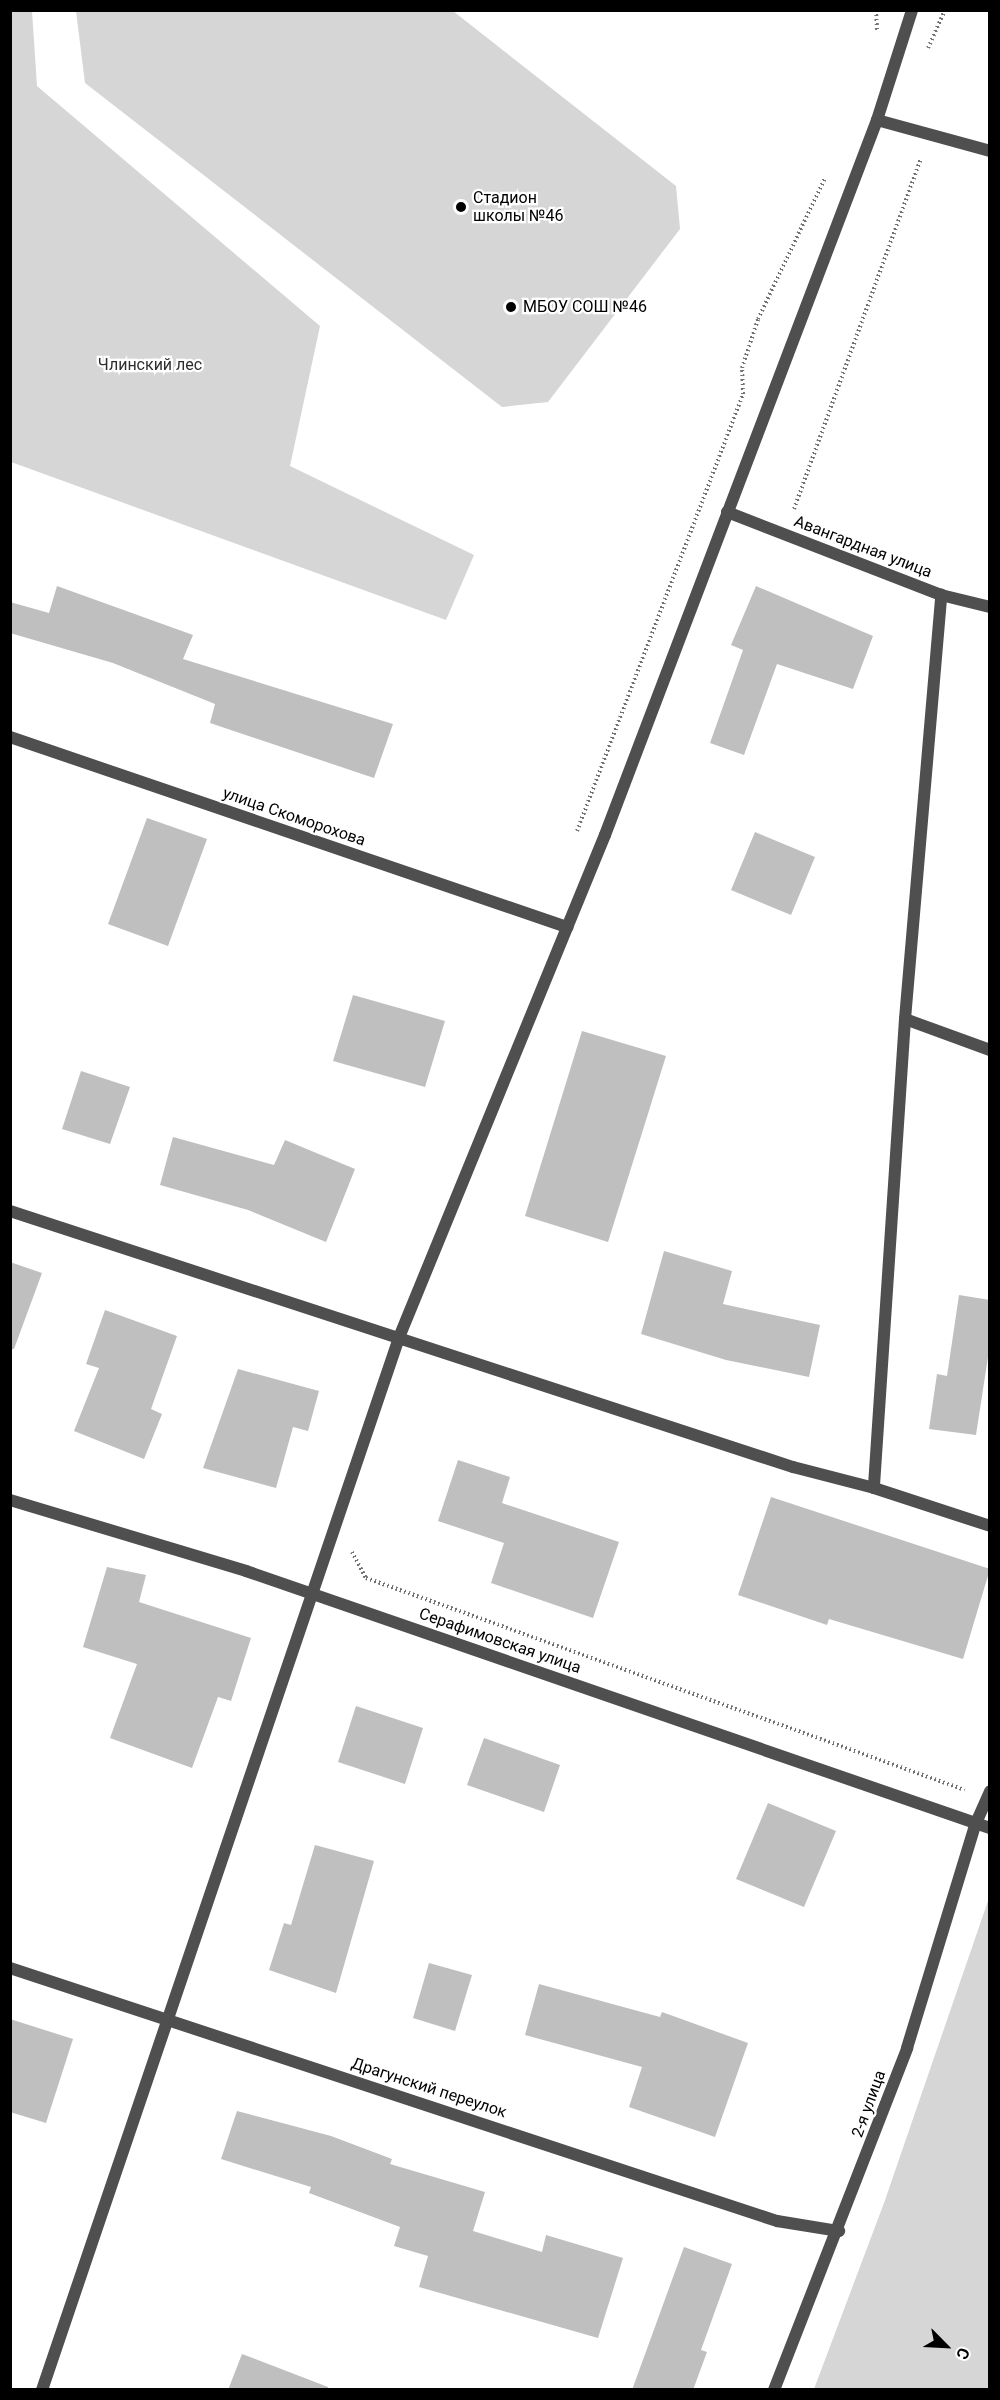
<!DOCTYPE html>
<html>
<head>
<meta charset="utf-8">
<style>
	body { margin:0 }
	#map { position:relative; width:1000px; height:2400px; overflow:hidden; background:#fff; font-family:Roboto,sans-serif }
	div>[style] { position:absolute }
	[style*='--x'] { left:calc(var(--x)*1px); top:calc(var(--y)*1px); width:calc(var(--w)*1px); rotate:calc(var(--a)*1deg) }
	.green>* { inset:0; background:#d6d6d6 }
	.building>* { inset:0; background:#bfbfbf }
	.path>* { height:4px; margin-top:-2px; transform-origin:0; background:repeating-linear-gradient(90deg,#717171 0 1.5px,transparent 0 4.5px) }
	.service>* { height:12px; margin:-6px; padding:0 6px; transform-origin:6px; border-radius:6px; background:#4f4f4f }
	.minor>* { height:12px; margin:-6px; padding:0 6px; transform-origin:6px; border-radius:6px; background:#4f4f4f }
	.dots>* { width:16px; height:16px; translate:-50% -50%; box-sizing:border-box; border:3px solid #fff; border-radius:50% }
	span { translate:-50% -50%; white-space:nowrap; text-align:center; line-height:1.15; -webkit-text-stroke:4.5px #fff; paint-order:stroke }
	.poi-label { font-size:16px; color:#000 }
	.left { translate:0 -50%; text-align:left }
	.park-label { font-size:16px; color:#2d2d2d }
	.street-label { font-size:16px; color:#000 }
	.frame { position:absolute; inset:0; border:12px solid #000; pointer-events:none }
	.north { position:absolute; left:916px; top:2316px; width:60px; height:60px; -webkit-text-stroke:4px #fff; paint-order:stroke; rotate:114deg; font-size:16px; font-weight:700; line-height:24px; text-align:center; color:#000 }
	.north::after { content:''; display:block; margin:auto; width:21px; height:27px; background:#000; clip-path:polygon(50% 0,100% 100%,50% 72%,0 100%) }
</style>
</head>
<body>
<div id="map">
	<div class="green">
		<i style="clip-path:polygon(10px 11px,32px 11px,37px 86px,320px 326px,290px 466px,474px 555px,446px 620px,11px 462px)"></i>
		<i style="clip-path:polygon(76px 11px,453px 11px,676px 186px,680px 229px,548px 402px,502px 407px,85px 83px)"></i>
		<i style="clip-path:polygon(989px 1898px,989px 2389px,814px 2389px,884px 2203px)"></i>
	</div>
	<div class="building">
		<i style="clip-path:polygon(57px 586px,193px 635px,183px 659px,393px 724px,374px 778px,210px 723px,215px 704px,113px 663px,10px 633px,10px 602px,49px 613px)"></i>
		<i style="clip-path:polygon(756px 586px,873px 636px,853px 689px,777px 664px,744px 755px,710px 743px,743px 650px,731px 645px)"></i>
		<i style="clip-path:polygon(147px 818px,207px 839px,168px 946px,108px 924px)"></i>
		<i style="clip-path:polygon(755px 832px,815px 857px,791px 915px,731px 890px)"></i>
		<i style="clip-path:polygon(353px 995px,445px 1021px,425px 1087px,333px 1061px)"></i>
		<i style="clip-path:polygon(582px 1031px,666px 1056px,608px 1242px,525px 1216px)"></i>
		<i style="clip-path:polygon(81px 1071px,130px 1087px,110px 1144px,62px 1129px)"></i>
		<i style="clip-path:polygon(173px 1137px,274px 1165px,285px 1140px,355px 1169px,326px 1242px,248px 1210px,160px 1185px)"></i>
		<i style="clip-path:polygon(664px 1251px,732px 1271px,723px 1304px,820px 1325px,809px 1377px,726px 1360px,641px 1334px)"></i>
		<i style="clip-path:polygon(10px 1262px,42px 1273px,14px 1349px,10px 1349px)"></i>
		<i style="clip-path:polygon(959px 1295px,990px 1300px,990px 1344px,976px 1435px,929px 1429px,937px 1374px,947px 1376px)"></i>
		<i style="clip-path:polygon(105px 1310px,177px 1336px,151px 1409px,162px 1414px,144px 1459px,74px 1431px,99px 1368px,86px 1364px)"></i>
		<i style="clip-path:polygon(238px 1369px,319px 1391px,308px 1431px,293px 1427px,276px 1488px,203px 1468px)"></i>
		<i style="clip-path:polygon(458px 1460px,510px 1477px,502px 1503px,619px 1542px,593px 1618px,491px 1583px,504px 1543px,438px 1521px)"></i>
		<i style="clip-path:polygon(771px 1497px,990px 1569px,963px 1659px,829px 1619px,827px 1625px,738px 1595px)"></i>
		<i style="clip-path:polygon(107px 1567px,146px 1575px,139px 1602px,251px 1638px,231px 1701px,218px 1697px,192px 1768px,110px 1738px,137px 1664px,83px 1647px)"></i>
		<i style="clip-path:polygon(356px 1706px,423px 1728px,405px 1784px,338px 1762px)"></i>
		<i style="clip-path:polygon(484px 1738px,560px 1765px,544px 1812px,467px 1785px)"></i>
		<i style="clip-path:polygon(768px 1803px,836px 1831px,804px 1907px,736px 1879px)"></i>
		<i style="clip-path:polygon(315px 1845px,374px 1861px,336px 1993px,269px 1970px,284px 1923px,291px 1925px)"></i>
		<i style="clip-path:polygon(429px 1963px,472px 1975px,455px 2031px,413px 2018px)"></i>
		<i style="clip-path:polygon(539px 1984px,660px 2017px,662px 2012px,748px 2043px,715px 2137px,629px 2107px,642px 2067px,525px 2035px)"></i>
		<i style="clip-path:polygon(10px 2019px,73px 2039px,46px 2123px,10px 2112px)"></i>
		<i style="clip-path:polygon(237px 2111px,331px 2136px,392px 2159px,390px 2164px,485px 2192px,473px 2231px,542px 2252px,546px 2235px,623px 2258px,598px 2338px,419px 2287px,428px 2256px,394px 2246px,400px 2227px,309px 2193px,311px 2187px,221px 2159px)"></i>
		<i style="clip-path:polygon(684px 2247px,732px 2264px,701px 2350px,707px 2352px,693px 2390px,632px 2390px)"></i>
		<i style="clip-path:polygon(242px 2354px,328px 2387px,328px 2390px,228px 2390px)"></i>
	</div>
	<div class="path">
		<i style="--x:876;--y:10;--w:21;--a:87"></i>
		<i style="--x:928;--y:48;--w:42;--a:-65.9"></i>
		<i style="--x:794;--y:509;--w:373;--a:-70.1"></i>
		<i style="--x:577;--y:831;--w:467;--a:-69.2"></i>
		<i style="--x:743;--y:394;--w:26;--a:-92"></i>
		<i style="--x:742;--y:368;--w:52;--a:-71.9"></i>
		<i style="--x:758;--y:319;--w:156;--a:-64.6"></i>
		<i style="--x:352;--y:1552;--w:30;--a:62"></i>
		<i style="--x:366;--y:1578;--w:635;--a:19.49"></i>
	</div>
	<div class="service">
		<i style="--x:905;--y:1019;--w:426;--a:-85.1"></i>
		<i style="--x:976;--y:1823;--w:35;--a:-66"></i>
	</div>
	<div class="minor">
		<i style="--x:877;--y:120;--w:117;--a:15.3"></i>
		<i style="--x:727;--y:512;--w:230;--a:21.2"></i>
		<i style="--x:941;--y:595;--w:50;--a:13.8"></i>
		<i style="--x:10;--y:737;--w:589;--a:18.84"></i>
		<i style="--x:990;--y:1050;--w:90;--a:-160"></i>
		<i style="--x:905;--y:1019;--w:470;--a:93.8"></i>
		<i style="--x:874;--y:1488;--w:122;--a:18.1"></i>
		<i style="--x:10;--y:1211;--w:824;--a:18.11"></i>
		<i style="--x:793;--y:1467;--w:84;--a:14.5"></i>
		<i style="--x:10;--y:1500;--w:246;--a:16.7"></i>
		<i style="--x:246;--y:1571;--w:787;--a:19.06"></i>
		<i style="--x:10;--y:1968;--w:808;--a:18.26"></i>
		<i style="--x:777;--y:2221;--w:63;--a:9.2"></i>
		<i style="--x:42;--y:2390;--w:1114;--a:-71.26"></i>
		<i style="--x:400;--y:1335;--w:540;--a:-67.71"></i>
		<i style="--x:605;--y:835;--w:765;--a:-69.17"></i>
		<i style="--x:877;--y:120;--w:115;--a:-72.3"></i>
		<i style="--x:774;--y:2390;--w:367;--a:-68.7"></i>
		<i style="--x:907;--y:2048;--w:235;--a:-73"></i>
	</div>
	<div class="dots">
		<i style="left:461px;top:207px;background:#000"></i>
		<i style="left:511px;top:307px;background:#000"></i>
	</div>
	<div class="poi-label">
		<span class="left" style="left:473px;top:207px">Стадион<br>школы №46</span>
		<span class="left" style="left:523px;top:307px">МБОУ СОШ №46</span>
	</div>
	<div class="park-label">
		<span style="left:150px;top:365px">Члинский лес</span>
	</div>
	<div class="street-label">
		<span style="left:863px;top:547px;rotate:21deg">Авангардная улица</span>
		<span style="left:294px;top:817px;rotate:19deg">улица Скоморохова</span>
		<span style="left:500px;top:1641px;rotate:19deg">Серафимовская улица</span>
		<span style="left:429px;top:2088px;rotate:18deg">Драгунский переулок</span>
		<span style="left:869px;top:2104px;rotate:-70deg">2-я улица</span>
	</div>
	<div class="frame"></div>
	<div class="north">С</div>
</div>
</body>
</html>
